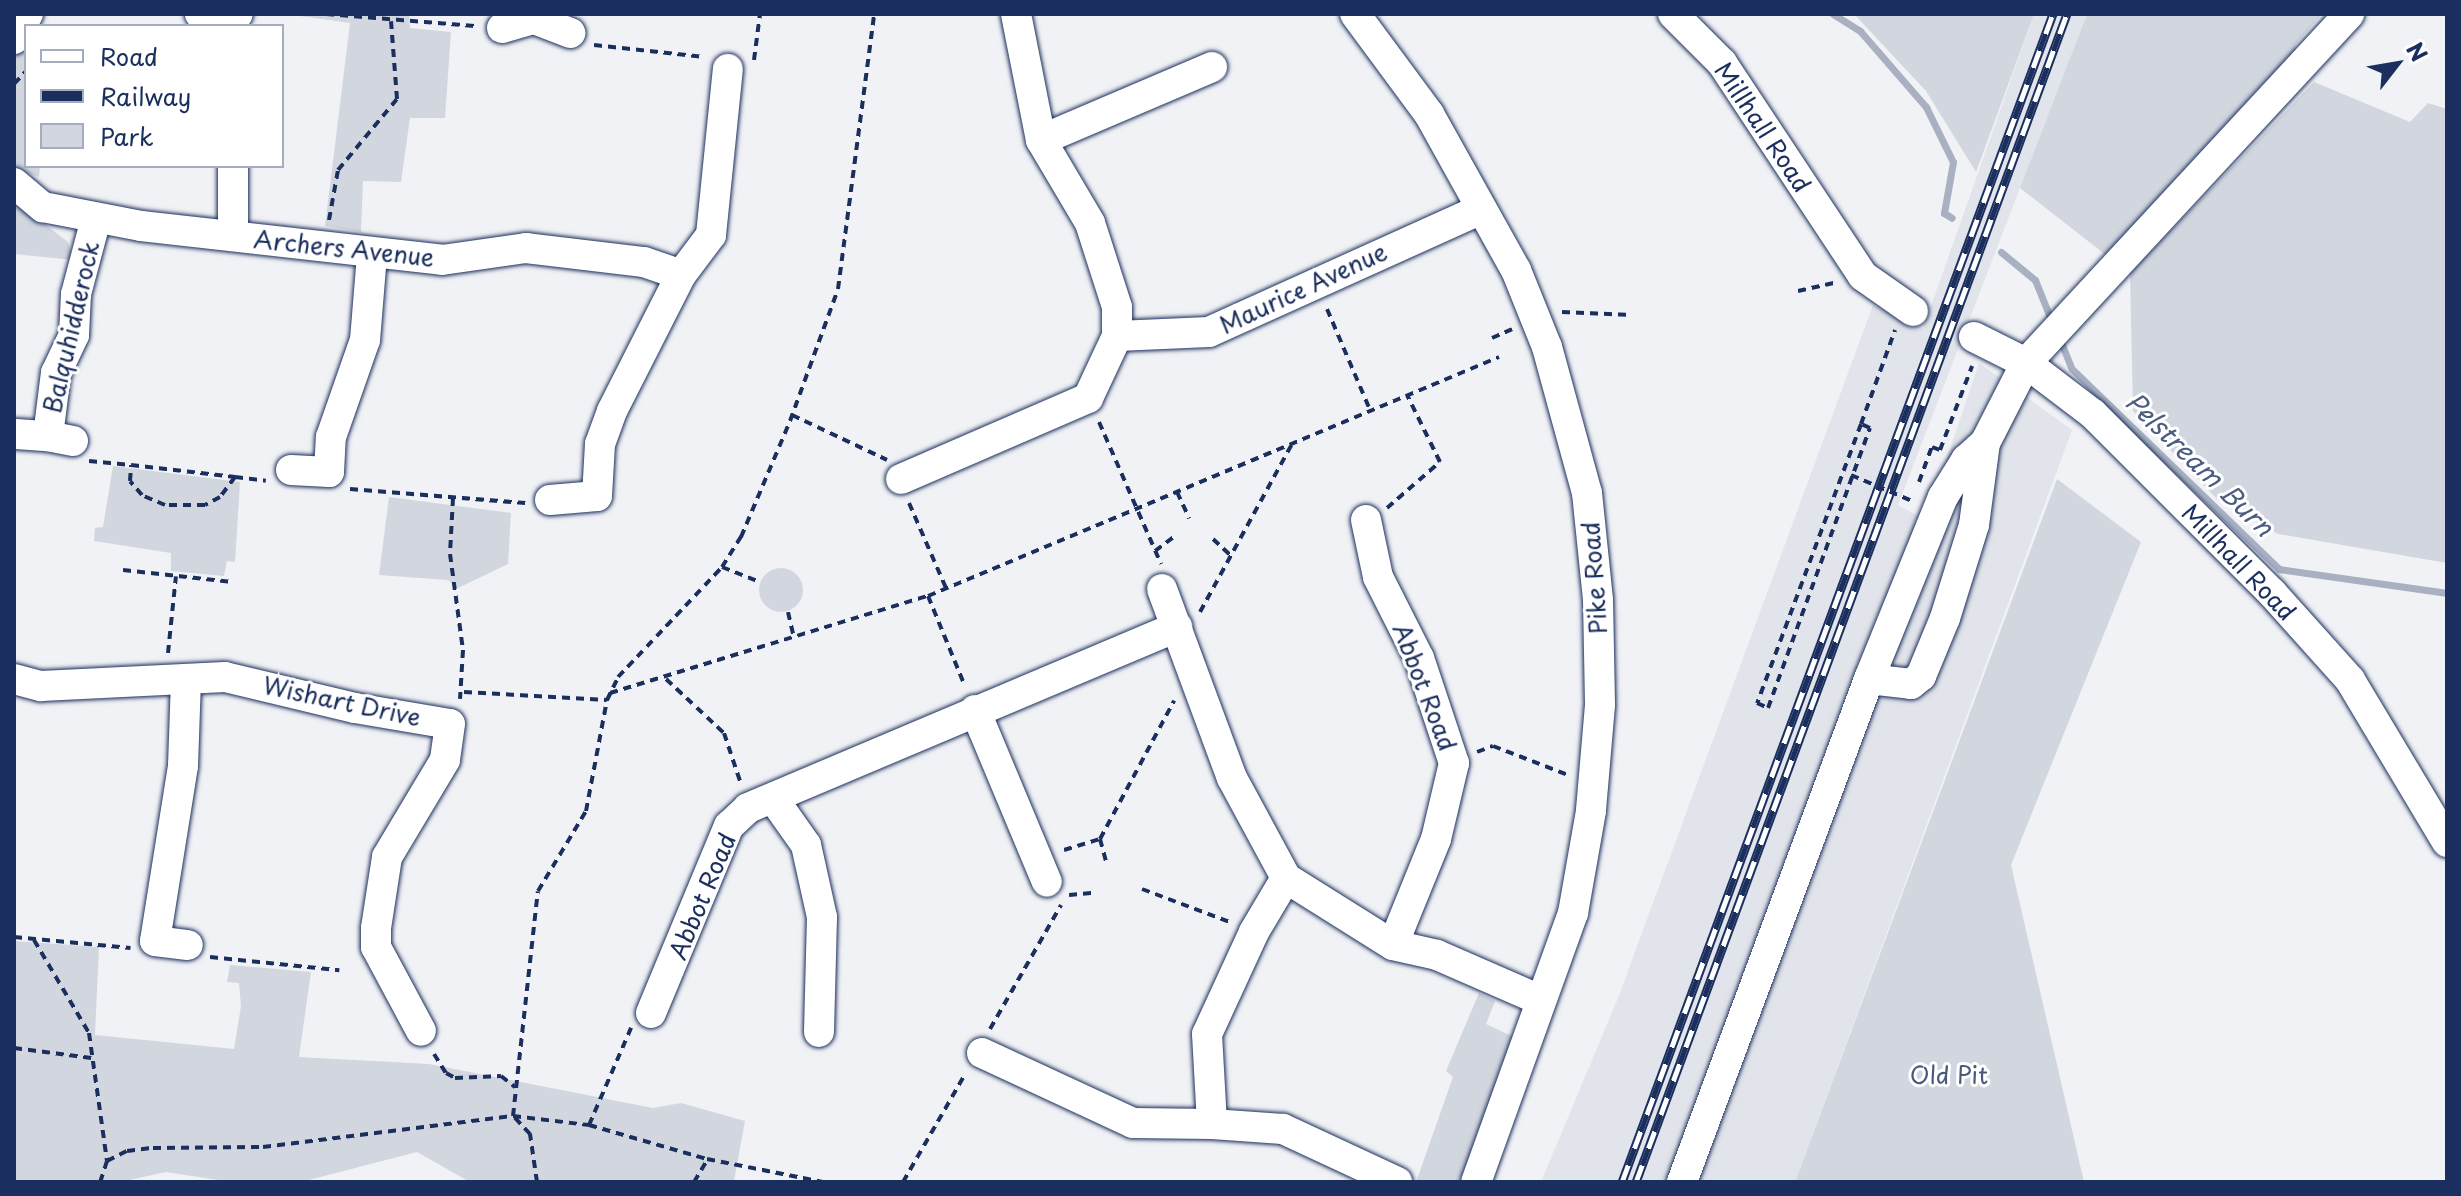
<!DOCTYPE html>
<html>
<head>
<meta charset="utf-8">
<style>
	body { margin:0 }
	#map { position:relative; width:2461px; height:1196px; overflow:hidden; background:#f1f2f5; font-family:"Playpen Sans",sans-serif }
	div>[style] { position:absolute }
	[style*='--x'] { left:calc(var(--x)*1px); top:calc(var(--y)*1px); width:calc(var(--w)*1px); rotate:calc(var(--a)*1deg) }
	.built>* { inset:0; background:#e1e4ea }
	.green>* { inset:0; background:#d2d6df }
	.round { border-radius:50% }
	.stream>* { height:7px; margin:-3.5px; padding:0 3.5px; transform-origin:3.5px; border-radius:3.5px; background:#a8b0c2 }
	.path>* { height:4px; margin-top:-2px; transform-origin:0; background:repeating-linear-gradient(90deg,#1b2f5e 0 8px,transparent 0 14px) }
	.roads { filter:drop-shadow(0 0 2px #1b2f5e) drop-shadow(0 0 2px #1b2f5e) }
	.minor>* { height:30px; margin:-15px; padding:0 15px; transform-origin:15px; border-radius:15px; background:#fff }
	.rail>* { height:9px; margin-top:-4.5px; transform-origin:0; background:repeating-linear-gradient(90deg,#fff 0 18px,#1b2f5e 0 36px); box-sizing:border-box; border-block:2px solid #1b2f5e }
	.path-bridge>* { height:4px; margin-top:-2px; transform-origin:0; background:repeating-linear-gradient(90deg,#1b2f5e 0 8px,transparent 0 14px) }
	span { translate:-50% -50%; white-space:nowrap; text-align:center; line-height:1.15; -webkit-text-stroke:6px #fff; paint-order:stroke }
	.street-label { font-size:24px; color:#1b2f5e }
	.park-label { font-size:24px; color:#49597e }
	.water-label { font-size:26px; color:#4c5c81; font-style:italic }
	.frame { position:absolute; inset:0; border:16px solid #1b2f5e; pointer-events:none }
	.legend { position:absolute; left:24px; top:24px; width:260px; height:144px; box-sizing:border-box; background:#fff; border:2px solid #a4acbf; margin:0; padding:10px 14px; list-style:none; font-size:24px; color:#1b2f5e }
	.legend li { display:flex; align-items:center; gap:16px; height:40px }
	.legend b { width:40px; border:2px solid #a4acbf }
	.north { position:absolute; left:2357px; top:24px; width:80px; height:80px; -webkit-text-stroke:6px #fff; paint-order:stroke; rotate:59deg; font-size:22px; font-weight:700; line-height:32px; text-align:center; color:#1b2f5e }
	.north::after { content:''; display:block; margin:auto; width:28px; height:36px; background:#1b2f5e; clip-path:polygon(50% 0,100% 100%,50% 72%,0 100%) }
</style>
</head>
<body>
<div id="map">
	<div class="built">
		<i style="clip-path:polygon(2034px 14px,2087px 14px,1898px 505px,1926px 520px,1979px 363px,2072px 430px,1795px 1182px,1541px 1182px,1618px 998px,1873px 305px,1923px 329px)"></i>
	</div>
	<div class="green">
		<i style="clip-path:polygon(286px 14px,409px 14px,410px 28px,451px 32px,445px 118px,410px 118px,401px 182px,363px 181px,361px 232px,325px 226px,350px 23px)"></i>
		<i style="clip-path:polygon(1854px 14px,2034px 14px,1976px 172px,1926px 91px)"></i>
		<i style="clip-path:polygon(2087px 14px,2322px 14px,2295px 45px,2296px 63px,2111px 259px,2020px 188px)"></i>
		<i style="clip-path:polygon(26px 41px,26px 166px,40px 166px,39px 177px,14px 168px,14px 53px)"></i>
		<i style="clip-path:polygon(2314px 82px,2410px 122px,2428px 103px,2447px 109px,2447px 563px,2278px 534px,2218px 500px,2133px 411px,2130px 273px)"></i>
		<i style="clip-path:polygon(14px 200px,68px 242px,73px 260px,14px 254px)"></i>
		<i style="clip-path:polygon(113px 466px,240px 482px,235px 562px,227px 561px,224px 576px,171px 571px,171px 553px,94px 541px,95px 528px,103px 527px)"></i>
		<i style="clip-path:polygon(2057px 479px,2141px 542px,2011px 865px,2084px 1182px,1795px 1182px)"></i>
		<i style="clip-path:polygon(389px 497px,511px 513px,508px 564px,458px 588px,448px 580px,379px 575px)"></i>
		<i class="round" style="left:759px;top:568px;width:44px;height:44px"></i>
		<i style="clip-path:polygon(14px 941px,99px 947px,95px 1035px,234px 1049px,241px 1006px,239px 983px,227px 982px,230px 965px,311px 972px,299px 1057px,429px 1064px,653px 1108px,681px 1103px,745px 1121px,734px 1181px,470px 1182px,417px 1152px,301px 1182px,231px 1182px,166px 1172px,120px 1182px,14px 1182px)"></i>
		<i style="clip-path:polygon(1479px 993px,1495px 1001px,1486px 1024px,1518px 1039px,1463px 1182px,1416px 1182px,1453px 1077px,1446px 1071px)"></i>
	</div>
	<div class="stream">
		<i style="--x:1833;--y:14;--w:32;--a:32"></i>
		<i style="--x:1860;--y:31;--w:101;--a:49"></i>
		<i style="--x:1926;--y:107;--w:61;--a:63.9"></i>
		<i style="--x:1953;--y:162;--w:52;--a:100"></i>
		<i style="--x:1944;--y:213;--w:9;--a:32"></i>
		<i style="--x:2001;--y:252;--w:44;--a:39.5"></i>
		<i style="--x:2035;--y:280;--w:45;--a:68"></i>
		<i style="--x:2060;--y:340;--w:31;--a:68"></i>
		<i style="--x:2072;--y:369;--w:288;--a:44"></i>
		<i style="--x:2279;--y:569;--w:170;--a:8.1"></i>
	</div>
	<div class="path">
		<i style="--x:326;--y:14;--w:149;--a:4.6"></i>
		<i style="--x:594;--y:45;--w:111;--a:6.2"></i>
		<i style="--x:754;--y:60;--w:46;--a:-82.6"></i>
		<i style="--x:14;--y:84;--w:18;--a:-47"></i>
		<i style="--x:329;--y:220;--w:51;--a:-79.8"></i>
		<i style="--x:338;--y:170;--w:92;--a:-50.3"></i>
		<i style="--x:397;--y:99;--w:78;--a:-94.4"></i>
		<i style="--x:1798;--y:291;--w:41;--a:-12.7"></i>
		<i style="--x:1327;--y:309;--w:110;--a:66.9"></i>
		<i style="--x:1562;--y:312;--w:70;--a:2.5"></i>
		<i style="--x:1492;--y:338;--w:22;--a:-24"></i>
		<i style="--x:792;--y:415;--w:105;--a:25.3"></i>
		<i style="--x:1099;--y:422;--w:155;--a:66.4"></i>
		<i style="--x:1861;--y:424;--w:298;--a:110.4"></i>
		<i style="--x:1757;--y:703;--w:12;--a:24"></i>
		<i style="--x:1768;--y:708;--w:298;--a:-70"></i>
		<i style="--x:1870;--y:428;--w:10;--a:-156"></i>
		<i style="--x:1861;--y:424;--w:100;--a:-70.1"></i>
		<i style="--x:89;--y:461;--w:42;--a:5.4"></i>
		<i style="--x:235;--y:477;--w:25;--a:127"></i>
		<i style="--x:220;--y:497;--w:17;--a:152"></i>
		<i style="--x:205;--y:505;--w:40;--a:180"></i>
		<i style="--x:165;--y:505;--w:25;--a:-157"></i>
		<i style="--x:142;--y:495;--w:18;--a:-131"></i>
		<i style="--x:130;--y:481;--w:16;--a:-86"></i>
		<i style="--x:131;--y:465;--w:105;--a:6.6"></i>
		<i style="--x:235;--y:477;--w:31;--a:7"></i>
		<i style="--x:1919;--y:482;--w:37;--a:-70"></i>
		<i style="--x:1932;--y:447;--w:9;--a:21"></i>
		<i style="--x:1940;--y:450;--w:90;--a:-69.1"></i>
		<i style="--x:350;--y:489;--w:176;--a:4.6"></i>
		<i style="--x:1177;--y:492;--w:29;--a:65"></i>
		<i style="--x:453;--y:498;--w:56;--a:93.1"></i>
		<i style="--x:450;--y:554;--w:97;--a:82.3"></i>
		<i style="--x:463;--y:650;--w:49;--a:93.5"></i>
		<i style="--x:909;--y:503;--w:93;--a:66.5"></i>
		<i style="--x:1387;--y:508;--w:70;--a:-41"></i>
		<i style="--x:1440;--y:462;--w:75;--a:-116.2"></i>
		<i style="--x:1213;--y:539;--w:25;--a:43"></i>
		<i style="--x:1155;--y:551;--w:26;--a:-37"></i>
		<i style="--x:722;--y:567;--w:41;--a:21.5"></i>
		<i style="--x:123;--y:570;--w:110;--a:6.3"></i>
		<i style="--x:928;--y:596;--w:97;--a:67.7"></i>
		<i style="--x:788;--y:612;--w:27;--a:77"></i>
		<i style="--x:1200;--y:612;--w:192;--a:-61.3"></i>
		<i style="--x:168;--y:653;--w:77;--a:-84.1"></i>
		<i style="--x:666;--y:679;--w:79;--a:43"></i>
		<i style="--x:724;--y:733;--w:54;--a:71.6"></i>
		<i style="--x:464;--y:692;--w:143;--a:3.2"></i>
		<i style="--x:610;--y:693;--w:332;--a:-17"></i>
		<i style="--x:928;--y:596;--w:619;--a:-22.71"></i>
		<i style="--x:1477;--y:752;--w:17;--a:-21"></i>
		<i style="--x:1493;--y:746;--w:80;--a:21.1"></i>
		<i style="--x:1100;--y:839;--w:27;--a:75"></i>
		<i style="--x:1064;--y:850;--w:38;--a:-17"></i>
		<i style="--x:1100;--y:839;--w:157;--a:-61.8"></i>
		<i style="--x:1142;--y:889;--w:94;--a:20.6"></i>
		<i style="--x:1069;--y:895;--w:25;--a:-5"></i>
		<i style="--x:14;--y:937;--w:117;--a:5.4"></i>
		<i style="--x:34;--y:940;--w:108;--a:59.4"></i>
		<i style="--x:89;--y:1033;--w:129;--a:82"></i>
		<i style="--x:107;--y:1161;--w:22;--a:108"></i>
		<i style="--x:210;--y:957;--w:130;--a:5.8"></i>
		<i style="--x:990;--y:1029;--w:143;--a:-60.2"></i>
		<i style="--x:14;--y:1048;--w:78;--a:7.4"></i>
		<i style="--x:434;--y:1054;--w:22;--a:58"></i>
		<i style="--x:446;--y:1073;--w:10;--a:29"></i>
		<i style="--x:455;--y:1078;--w:46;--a:-2.5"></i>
		<i style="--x:501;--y:1076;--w:18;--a:38"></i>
		<i style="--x:589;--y:1125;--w:106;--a:-66.6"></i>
		<i style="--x:107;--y:1161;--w:22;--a:-27"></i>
		<i style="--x:127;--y:1151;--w:26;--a:-7"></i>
		<i style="--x:153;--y:1148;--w:110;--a:-0.5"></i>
		<i style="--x:263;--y:1147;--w:252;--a:-7.1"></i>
		<i style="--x:513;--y:1116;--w:77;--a:6.8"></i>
		<i style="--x:589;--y:1125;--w:123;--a:16.1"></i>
		<i style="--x:707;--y:1159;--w:118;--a:11.2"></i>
		<i style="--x:537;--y:1182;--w:49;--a:-98.3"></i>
		<i style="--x:530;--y:1134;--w:25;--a:-133"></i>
		<i style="--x:513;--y:1116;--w:226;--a:-83.7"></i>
		<i style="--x:538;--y:891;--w:93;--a:-59"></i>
		<i style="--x:586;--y:811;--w:113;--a:-79.3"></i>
		<i style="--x:607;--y:700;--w:25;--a:-64"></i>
		<i style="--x:618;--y:677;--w:151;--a:-46.6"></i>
		<i style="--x:722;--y:567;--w:36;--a:-58"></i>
		<i style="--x:741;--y:537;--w:126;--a:-67.1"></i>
		<i style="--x:790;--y:421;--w:140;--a:-70"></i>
		<i style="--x:838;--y:289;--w:277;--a:-82.5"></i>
		<i style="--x:694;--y:1182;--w:26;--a:-59"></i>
		<i style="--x:903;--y:1182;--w:125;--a:-60.1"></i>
	</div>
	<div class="roads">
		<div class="minor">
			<i style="--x:200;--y:14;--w:30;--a:9"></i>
			<i style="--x:230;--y:19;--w:9;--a:-32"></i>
			<i style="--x:1016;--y:14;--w:128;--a:78.8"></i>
			<i style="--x:1041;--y:140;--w:96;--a:59.4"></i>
			<i style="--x:1090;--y:223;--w:88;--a:72.2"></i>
			<i style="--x:1117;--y:307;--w:29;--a:90"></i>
			<i style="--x:1117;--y:336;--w:92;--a:-2.5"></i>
			<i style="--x:1209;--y:332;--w:299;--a:-24.3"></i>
			<i style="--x:1355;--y:14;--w:124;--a:53.5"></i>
			<i style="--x:1429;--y:114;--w:179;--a:60.9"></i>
			<i style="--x:1516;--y:270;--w:83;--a:68.1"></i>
			<i style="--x:1547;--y:347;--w:151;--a:74.7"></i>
			<i style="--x:1587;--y:493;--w:108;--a:84.1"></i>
			<i style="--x:1598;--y:600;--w:105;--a:88.9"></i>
			<i style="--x:1600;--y:705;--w:106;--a:94.9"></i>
			<i style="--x:1591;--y:811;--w:104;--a:100"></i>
			<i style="--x:1573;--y:913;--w:286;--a:109.8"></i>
			<i style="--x:1673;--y:14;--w:69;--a:45"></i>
			<i style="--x:1722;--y:63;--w:255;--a:56.5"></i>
			<i style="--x:1863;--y:276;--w:61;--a:35"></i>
			<i style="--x:502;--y:28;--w:33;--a:-16"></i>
			<i style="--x:534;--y:19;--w:39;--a:21"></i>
			<i style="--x:14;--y:39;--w:29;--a:-61"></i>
			<i style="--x:1041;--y:140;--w:186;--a:-23.1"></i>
			<i style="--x:14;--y:183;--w:38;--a:40"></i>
			<i style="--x:43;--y:207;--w:100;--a:11"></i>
			<i style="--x:141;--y:226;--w:303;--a:6.4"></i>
			<i style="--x:442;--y:260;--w:85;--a:-8.1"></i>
			<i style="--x:526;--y:248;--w:119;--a:6.8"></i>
			<i style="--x:644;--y:262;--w:39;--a:19"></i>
			<i style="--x:233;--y:235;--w:69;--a:-90"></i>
			<i style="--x:1974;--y:337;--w:58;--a:26.6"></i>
			<i style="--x:2026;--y:363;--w:84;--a:37.3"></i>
			<i style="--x:2093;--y:414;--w:253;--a:45"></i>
			<i style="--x:2272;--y:593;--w:117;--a:48.1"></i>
			<i style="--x:2350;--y:680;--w:189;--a:59.1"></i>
			<i style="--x:16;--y:434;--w:32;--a:4"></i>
			<i style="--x:73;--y:441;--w:25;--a:-169"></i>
			<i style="--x:48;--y:436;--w:64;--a:-82.8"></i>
			<i style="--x:56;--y:373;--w:42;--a:-64.7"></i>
			<i style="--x:74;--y:335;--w:41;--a:-87.2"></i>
			<i style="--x:76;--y:294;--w:78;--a:-75.1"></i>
			<i style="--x:291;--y:470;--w:38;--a:3"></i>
			<i style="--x:329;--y:472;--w:35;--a:-87"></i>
			<i style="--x:331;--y:437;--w:103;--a:-70.7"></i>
			<i style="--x:365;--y:340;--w:86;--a:-85.3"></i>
			<i style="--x:901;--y:479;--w:204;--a:-23.4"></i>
			<i style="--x:1088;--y:398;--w:68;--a:-64.9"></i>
			<i style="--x:550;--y:500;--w:47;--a:-4.9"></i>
			<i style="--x:597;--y:496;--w:52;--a:-86.7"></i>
			<i style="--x:600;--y:444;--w:35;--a:-70"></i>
			<i style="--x:612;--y:411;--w:153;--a:-63.1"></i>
			<i style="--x:681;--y:275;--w:50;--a:-53.1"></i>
			<i style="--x:711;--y:235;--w:167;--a:-84.2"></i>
			<i style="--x:1366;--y:520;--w:58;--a:78.1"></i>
			<i style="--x:1378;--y:577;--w:91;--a:63.2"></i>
			<i style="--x:1419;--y:658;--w:111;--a:71.6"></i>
			<i style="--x:1454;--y:763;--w:78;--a:103.3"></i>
			<i style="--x:1436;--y:839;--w:114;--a:112.1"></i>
			<i style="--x:1162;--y:589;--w:202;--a:69.7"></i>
			<i style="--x:1232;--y:778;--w:114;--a:61.6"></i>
			<i style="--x:1286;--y:878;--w:126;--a:32.1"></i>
			<i style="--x:1393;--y:945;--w:45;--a:12.8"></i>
			<i style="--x:1437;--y:955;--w:112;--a:23.6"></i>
			<i style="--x:14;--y:679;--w:28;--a:15"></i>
			<i style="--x:41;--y:686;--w:184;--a:-2.8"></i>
			<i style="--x:225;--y:677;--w:134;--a:13.4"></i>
			<i style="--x:355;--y:708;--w:96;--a:9.6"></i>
			<i style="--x:450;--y:724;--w:36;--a:98"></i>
			<i style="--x:445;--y:760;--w:113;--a:120.9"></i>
			<i style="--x:387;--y:857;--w:72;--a:98.8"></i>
			<i style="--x:376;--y:928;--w:19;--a:90"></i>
			<i style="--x:376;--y:947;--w:95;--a:61.8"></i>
			<i style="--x:1869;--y:679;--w:196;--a:-67.9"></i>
			<i style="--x:1943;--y:497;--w:44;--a:-58.1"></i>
			<i style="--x:1966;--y:460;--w:25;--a:-42"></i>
			<i style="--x:1985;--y:443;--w:90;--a:-62.9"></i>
			<i style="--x:2026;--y:363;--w:476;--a:-47.2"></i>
			<i style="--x:186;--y:680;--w:86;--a:92"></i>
			<i style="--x:183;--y:766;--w:177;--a:99.1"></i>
			<i style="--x:155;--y:941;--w:33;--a:7"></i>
			<i style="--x:975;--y:710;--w:186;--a:67.3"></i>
			<i style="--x:775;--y:801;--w:54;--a:54.8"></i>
			<i style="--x:806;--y:845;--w:74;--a:77.5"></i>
			<i style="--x:822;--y:917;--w:115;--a:91.5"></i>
			<i style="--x:1286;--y:878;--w:63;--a:120.7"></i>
			<i style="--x:1254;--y:932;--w:112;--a:114.7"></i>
			<i style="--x:1207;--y:1034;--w:90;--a:86.8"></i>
			<i style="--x:1212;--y:1124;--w:71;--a:4"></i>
			<i style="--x:1283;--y:1129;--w:126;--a:24.9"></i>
			<i style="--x:651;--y:1013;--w:203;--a:-67.4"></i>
			<i style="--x:729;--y:826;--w:26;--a:-43"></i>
			<i style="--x:748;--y:808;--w:466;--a:-22.9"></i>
			<i style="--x:982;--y:1053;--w:166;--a:24.9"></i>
			<i style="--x:1133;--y:1123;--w:79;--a:0.7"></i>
			<i style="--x:1682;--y:1182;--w:537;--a:-69.61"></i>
			<i style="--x:1869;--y:679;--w:42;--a:6.8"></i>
			<i style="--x:1911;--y:684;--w:13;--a:-39"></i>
			<i style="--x:1921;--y:676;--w:63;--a:-67.5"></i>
			<i style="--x:1945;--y:618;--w:97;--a:-72.7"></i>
			<i style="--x:1974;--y:525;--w:83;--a:-82.4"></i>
		</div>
	</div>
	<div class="rail">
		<i style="--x:1622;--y:1182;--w:1245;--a:-69.75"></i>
		<i style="--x:1636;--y:1182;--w:1245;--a:-69.75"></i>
	</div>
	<div class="path-bridge">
		<i style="--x:1851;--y:475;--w:66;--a:23.1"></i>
	</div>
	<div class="street-label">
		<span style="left:1763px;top:127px;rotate:56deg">Millhall Road</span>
		<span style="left:344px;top:248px;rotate:6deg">Archers Avenue</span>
		<span style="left:1303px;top:288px;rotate:-25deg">Maurice Avenue</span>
		<span style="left:71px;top:327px;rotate:-77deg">Balquhidderock</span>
		<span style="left:2239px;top:562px;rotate:46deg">Millhall Road</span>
		<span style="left:1594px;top:578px;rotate:-94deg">Pike Road</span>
		<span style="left:1425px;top:687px;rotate:69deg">Abbot Road</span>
		<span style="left:342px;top:701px;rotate:12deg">Wishart Drive</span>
		<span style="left:702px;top:896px;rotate:-67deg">Abbot Road</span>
	</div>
	<div class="park-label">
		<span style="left:1949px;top:1075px">Old Pit</span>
	</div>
	<div class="water-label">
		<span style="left:2200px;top:464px;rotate:44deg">Pelstream Burn</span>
	</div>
	<div class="frame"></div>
	<ul class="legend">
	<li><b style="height:10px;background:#fff"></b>Road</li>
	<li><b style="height:10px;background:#1b2f5e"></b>Railway</li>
	<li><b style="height:22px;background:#d2d6df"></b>Park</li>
	</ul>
	<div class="north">N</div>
</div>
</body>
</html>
